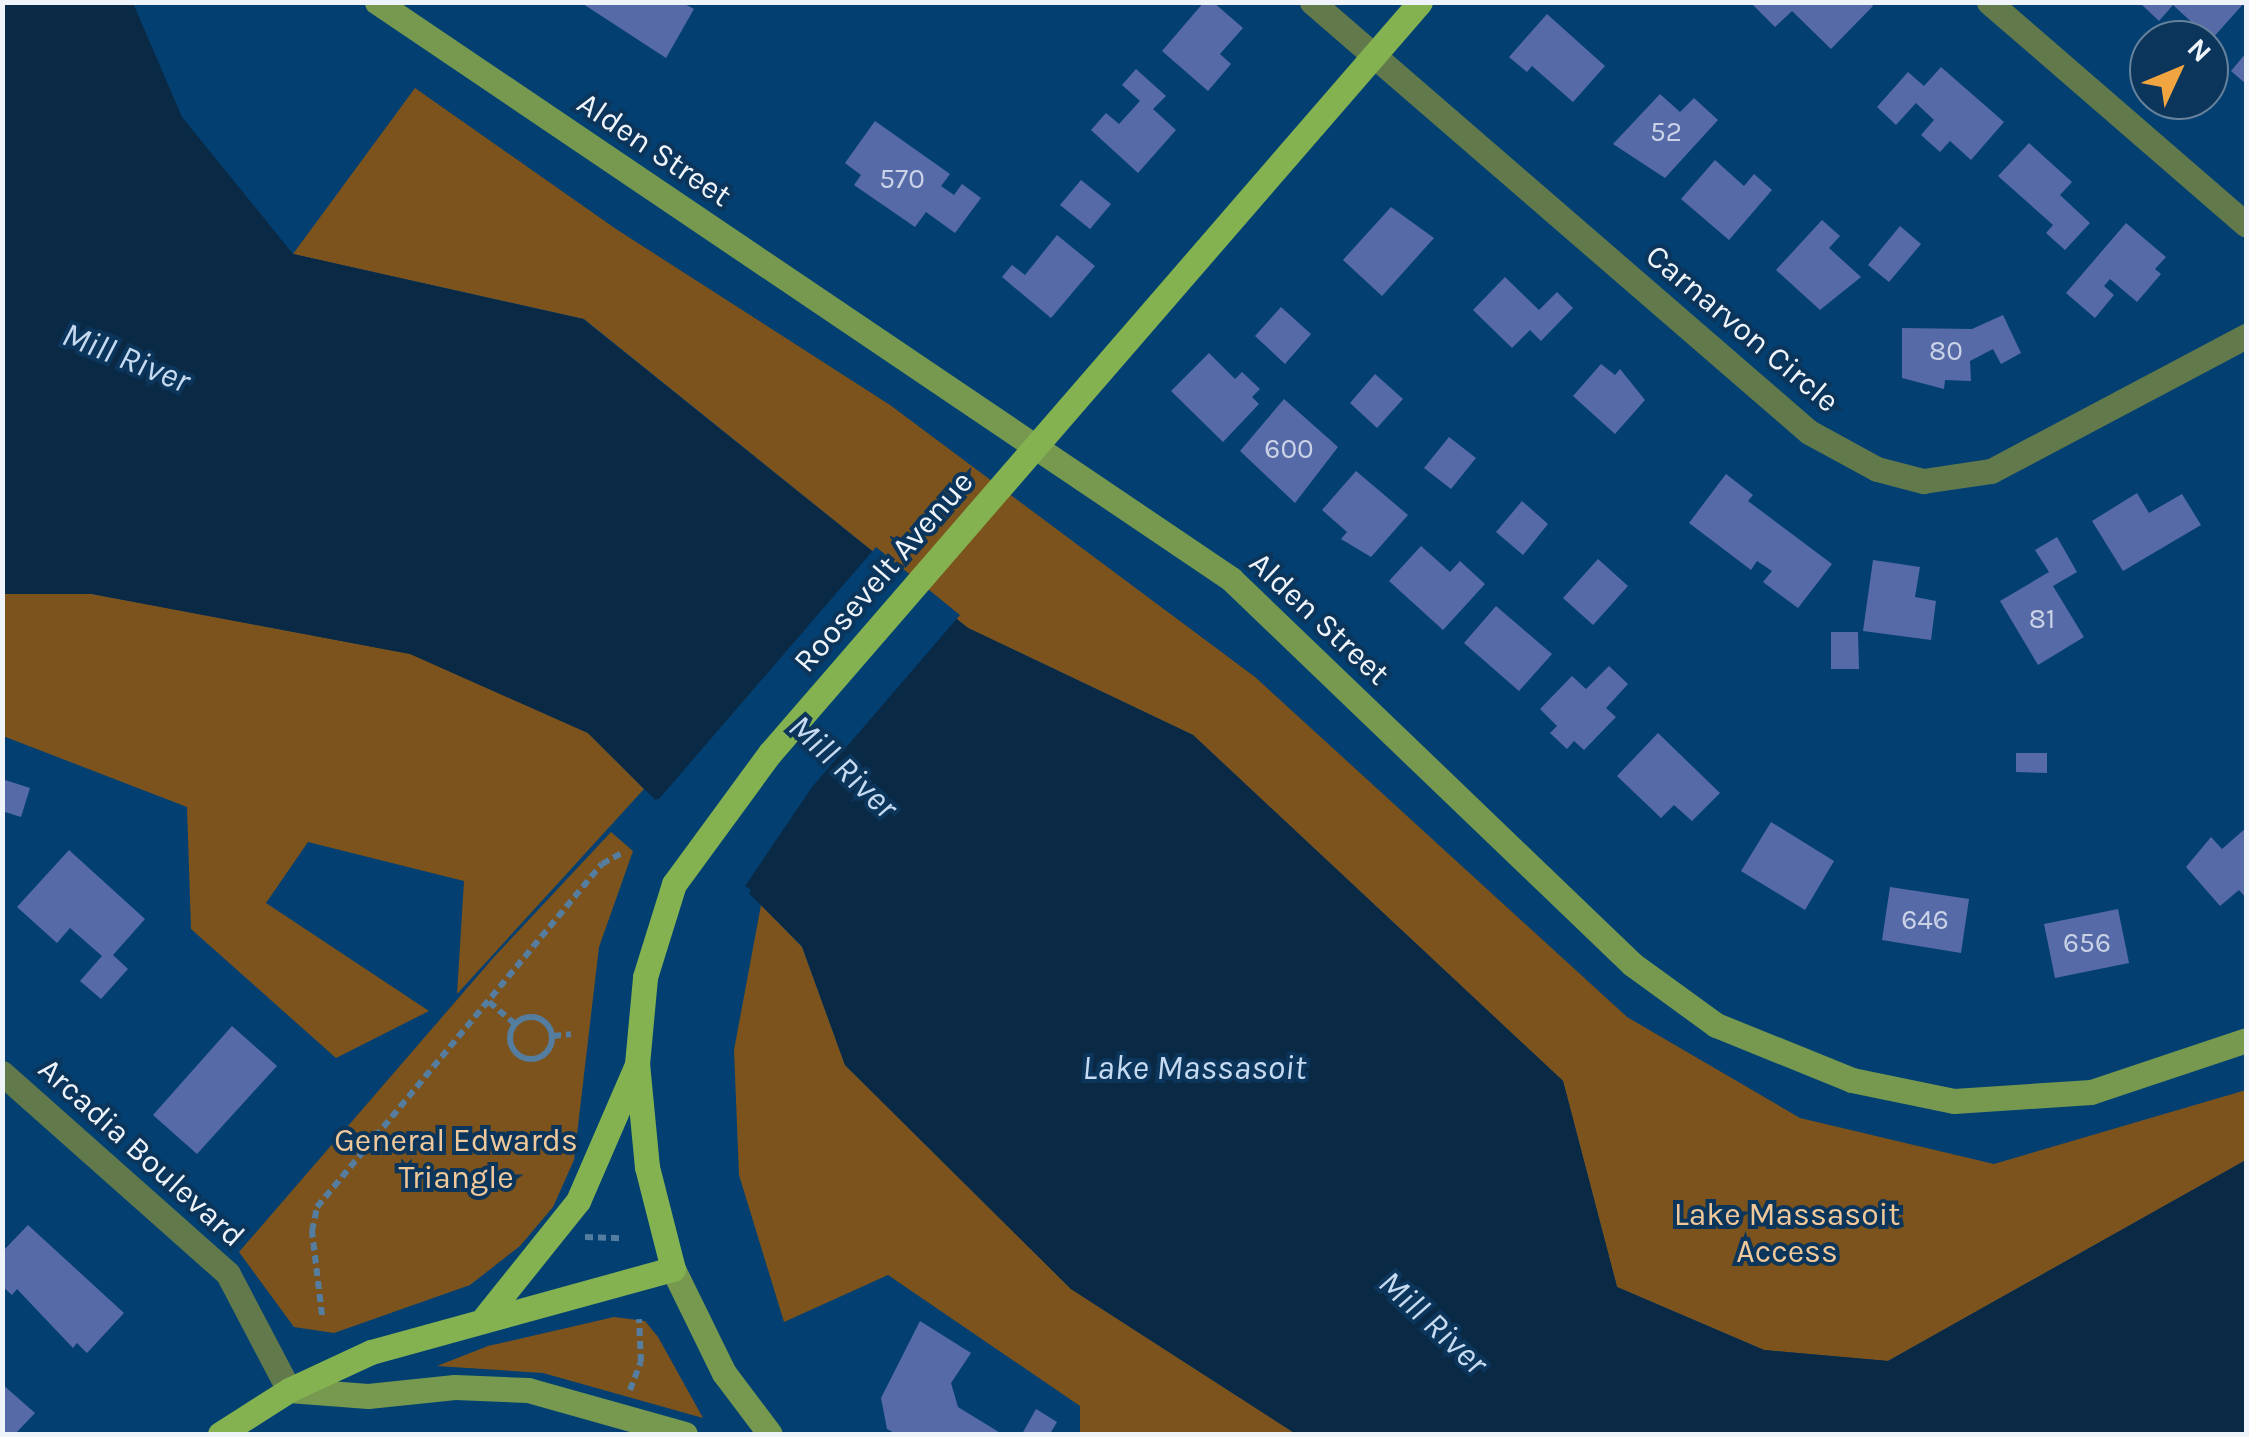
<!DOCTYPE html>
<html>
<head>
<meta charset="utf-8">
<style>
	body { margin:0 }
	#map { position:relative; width:2249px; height:1437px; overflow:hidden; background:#034071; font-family:Karla,sans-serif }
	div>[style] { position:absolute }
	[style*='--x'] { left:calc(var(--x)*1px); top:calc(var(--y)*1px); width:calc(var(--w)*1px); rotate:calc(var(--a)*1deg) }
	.green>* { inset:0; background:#7c531c }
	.water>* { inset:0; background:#0a2945 }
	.pier>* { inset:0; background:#034071 }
	.building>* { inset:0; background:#576aa8 }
	.path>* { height:6px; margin-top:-3px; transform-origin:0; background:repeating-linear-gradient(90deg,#547da0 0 8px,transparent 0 13px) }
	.path>.ring { margin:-3px; padding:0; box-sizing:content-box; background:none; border:6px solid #547da0; border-radius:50% }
	.street>* { height:25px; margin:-12.5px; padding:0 12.5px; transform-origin:12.5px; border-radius:12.5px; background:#62794c }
	.secondary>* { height:25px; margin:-12.5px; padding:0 12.5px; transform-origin:12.5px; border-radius:12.5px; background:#76994f }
	.primary>* { height:25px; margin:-12.5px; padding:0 12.5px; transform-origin:12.5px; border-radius:12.5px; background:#84b251 }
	span { translate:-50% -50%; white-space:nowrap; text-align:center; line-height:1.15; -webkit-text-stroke:8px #0b355b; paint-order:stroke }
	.number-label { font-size:28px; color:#c9d2e6 }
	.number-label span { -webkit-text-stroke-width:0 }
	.street-label { font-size:32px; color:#eff4fa }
	.park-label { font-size:32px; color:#f0c899 }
	.water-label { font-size:35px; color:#c6dbf1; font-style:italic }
	.frame { position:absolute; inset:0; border:5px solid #eff4fa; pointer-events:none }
	.north { position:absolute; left:2129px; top:20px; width:100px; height:100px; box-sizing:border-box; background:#0b355b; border:2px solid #66819b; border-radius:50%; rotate:46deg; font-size:28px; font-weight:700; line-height:40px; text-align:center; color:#eff4fa }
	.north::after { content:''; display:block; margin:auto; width:35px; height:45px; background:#f1a540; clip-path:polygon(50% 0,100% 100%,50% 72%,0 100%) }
</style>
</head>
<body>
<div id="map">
	<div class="green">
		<i style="clip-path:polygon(415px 88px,616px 229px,890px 405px,1255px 677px,1627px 1017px,1800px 1118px,1994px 1164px,2246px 1090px,2246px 1160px,1888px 1361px,1764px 1350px,1617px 1287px,1563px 1081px,1193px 735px,968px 628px,584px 319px,293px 254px)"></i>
		<i style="clip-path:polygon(2px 594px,92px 594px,411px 654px,588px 733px,644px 789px,457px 994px,464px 881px,308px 842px,266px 903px,429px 1011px,336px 1058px,191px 929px,187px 807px,3px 736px)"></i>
		<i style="clip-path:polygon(611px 832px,633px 851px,599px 947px,574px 1160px,553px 1207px,520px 1246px,470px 1285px,334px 1333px,294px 1327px,239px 1252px,494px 957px)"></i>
		<i style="clip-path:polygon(761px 905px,802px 947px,845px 1065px,1071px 1289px,1296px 1434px,1080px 1434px,1080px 1406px,888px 1275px,784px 1322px,739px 1175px,734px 1050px)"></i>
		<i style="clip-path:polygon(614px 1317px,645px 1321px,658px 1337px,703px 1418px,543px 1373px,437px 1366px,488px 1346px)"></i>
	</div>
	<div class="water">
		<i style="clip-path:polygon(2px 3px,133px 3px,182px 117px,293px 254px,583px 319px,968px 628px,1193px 735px,1563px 1081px,1617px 1287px,1764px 1350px,1888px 1361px,2246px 1160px,2246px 1434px,1296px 1434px,1071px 1289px,845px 1065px,802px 946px,588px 733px,410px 654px,92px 594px,3px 594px)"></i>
	</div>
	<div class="pier">
		<i style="clip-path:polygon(876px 547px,960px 615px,812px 787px,745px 886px,751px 890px,746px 898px,649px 801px,659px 799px)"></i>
	</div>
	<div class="building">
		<i style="clip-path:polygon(580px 2px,681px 2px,694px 9px,666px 58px)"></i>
		<i style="clip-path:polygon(1204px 2px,1213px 2px,1243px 28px,1220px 54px,1231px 64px,1208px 91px,1162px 51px)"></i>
		<i style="clip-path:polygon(1750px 2px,1869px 2px,1873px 6px,1831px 49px,1792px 11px,1775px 27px)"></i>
		<i style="clip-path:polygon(2139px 2px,2245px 2px,2211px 40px,2173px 5px,2159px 21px)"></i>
		<i style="clip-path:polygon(1547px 14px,1605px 66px,1573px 102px,1532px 66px,1527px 72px,1509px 57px)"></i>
		<i style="clip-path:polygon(2246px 53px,2246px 84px,2231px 71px)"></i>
		<i style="clip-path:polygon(1941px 67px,2004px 122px,1971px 160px,1950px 141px,1940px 152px,1921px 135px,1934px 120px,1916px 103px,1896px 125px,1877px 107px,1908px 72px,1924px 86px)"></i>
		<i style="clip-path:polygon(1136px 69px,1166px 96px,1153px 109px,1176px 130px,1138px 173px,1091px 130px,1106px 113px,1119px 124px,1140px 101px,1122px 85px)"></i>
		<i style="clip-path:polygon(1660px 94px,1680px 112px,1694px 98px,1718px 120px,1665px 178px,1613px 144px)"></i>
		<i style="clip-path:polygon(875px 121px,950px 174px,941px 186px,954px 195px,962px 184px,981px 198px,955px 233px,926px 212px,915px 227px,854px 185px,861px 175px,845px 163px)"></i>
		<i style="clip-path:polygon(2029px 143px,2072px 182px,2060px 195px,2090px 223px,2065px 250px,2046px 233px,2053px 225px,1998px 176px)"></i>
		<i style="clip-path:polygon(1715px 160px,1744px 186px,1754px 174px,1772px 190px,1729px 240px,1681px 199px)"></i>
		<i style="clip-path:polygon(1081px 180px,1111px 204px,1090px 229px,1060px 205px)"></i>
		<i style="clip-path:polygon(1391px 207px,1434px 238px,1382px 296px,1343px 260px)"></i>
		<i style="clip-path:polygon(1822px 220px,1840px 236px,1829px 248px,1861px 277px,1820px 310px,1776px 270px)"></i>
		<i style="clip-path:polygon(2126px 223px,2166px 257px,2155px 269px,2161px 274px,2137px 302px,2110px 279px,2104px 286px,2114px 295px,2095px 318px,2066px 293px)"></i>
		<i style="clip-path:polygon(1900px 226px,1921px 244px,1889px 282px,1868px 265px)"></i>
		<i style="clip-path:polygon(1057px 235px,1095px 266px,1051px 318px,1002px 277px,1012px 265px,1025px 275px)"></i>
		<i style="clip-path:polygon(1505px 277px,1539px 310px,1557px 292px,1573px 308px,1541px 341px,1530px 330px,1512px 348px,1473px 310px)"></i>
		<i style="clip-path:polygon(1281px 307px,1311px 334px,1285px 364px,1255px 336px)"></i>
		<i style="clip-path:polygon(2003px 315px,2021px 353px,2001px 364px,1993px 349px,1970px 361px,1971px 381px,1945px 380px,1944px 389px,1902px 378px,1902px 328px,1972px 329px)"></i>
		<i style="clip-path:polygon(1209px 353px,1235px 379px,1242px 372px,1260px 389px,1252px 397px,1259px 404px,1223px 442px,1171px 391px)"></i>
		<i style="clip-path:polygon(1601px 364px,1615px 375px,1620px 369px,1645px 400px,1615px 434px,1573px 396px)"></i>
		<i style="clip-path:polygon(1375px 374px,1403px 399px,1377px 428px,1350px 403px)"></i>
		<i style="clip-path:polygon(1284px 399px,1338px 447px,1295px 503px,1240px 451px)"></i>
		<i style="clip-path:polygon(1449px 437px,1476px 458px,1451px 489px,1424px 468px)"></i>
		<i style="clip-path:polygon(1356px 471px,1408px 515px,1371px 557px,1341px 539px,1347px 532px,1322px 510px)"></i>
		<i style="clip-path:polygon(1726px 474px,1753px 495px,1748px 501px,1832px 564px,1798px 608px,1763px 582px,1772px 571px,1757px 561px,1751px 570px,1689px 523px)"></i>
		<i style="clip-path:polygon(2137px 493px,2149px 513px,2182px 494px,2201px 525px,2123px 571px,2092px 521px)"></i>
		<i style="clip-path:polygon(1522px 501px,1548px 524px,1523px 555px,1496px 532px)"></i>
		<i style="clip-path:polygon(2057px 537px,2077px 572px,2053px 586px,2084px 637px,2038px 665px,2000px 601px,2049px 572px,2035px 550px)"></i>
		<i style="clip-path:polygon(1421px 546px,1450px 572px,1460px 561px,1485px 584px,1443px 630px,1389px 581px)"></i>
		<i style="clip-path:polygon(1598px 559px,1628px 586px,1593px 625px,1563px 598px)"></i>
		<i style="clip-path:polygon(1873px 560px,1920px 567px,1915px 597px,1936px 601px,1931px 640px,1863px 631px)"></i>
		<i style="clip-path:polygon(1496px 606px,1552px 654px,1519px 691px,1464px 643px)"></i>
		<i style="clip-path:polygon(1831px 632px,1858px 632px,1859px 669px,1831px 669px)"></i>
		<i style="clip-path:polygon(1609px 666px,1628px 684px,1606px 708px,1616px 717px,1584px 750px,1574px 741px,1567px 749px,1550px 733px,1557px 726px,1540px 709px,1572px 676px,1586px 689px)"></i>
		<i style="clip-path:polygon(1658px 733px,1720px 793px,1692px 821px,1674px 805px,1661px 818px,1617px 776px)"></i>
		<i style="clip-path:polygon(2016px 753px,2047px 753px,2047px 773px,2016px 772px)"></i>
		<i style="clip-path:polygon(2px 779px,30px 788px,21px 817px,2px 811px)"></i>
		<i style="clip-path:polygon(1771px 822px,1834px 861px,1805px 910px,1741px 871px)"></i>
		<i style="clip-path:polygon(2246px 828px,2246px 898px,2239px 890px,2220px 906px,2186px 867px,2211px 837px,2222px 849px)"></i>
		<i style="clip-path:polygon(69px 850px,145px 919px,113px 955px,128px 969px,101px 999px,80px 981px,102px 956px,70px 928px,57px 943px,17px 907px)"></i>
		<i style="clip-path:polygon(1890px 887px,1969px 899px,1961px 953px,1882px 940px)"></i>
		<i style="clip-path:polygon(2118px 909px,2129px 963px,2055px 978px,2044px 924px)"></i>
		<i style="clip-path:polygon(232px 1026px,277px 1066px,197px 1154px,153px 1115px)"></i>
		<i style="clip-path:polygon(28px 1225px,124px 1313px,87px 1353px,77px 1343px,73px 1348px,17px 1289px,12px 1295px,2px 1286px,2px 1252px)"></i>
		<i style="clip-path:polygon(920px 1321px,971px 1353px,951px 1383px,958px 1407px,1002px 1434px,896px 1434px,887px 1429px,881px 1398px)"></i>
		<i style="clip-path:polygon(2px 1384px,35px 1413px,15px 1434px,2px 1434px)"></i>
		<i style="clip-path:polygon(1036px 1409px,1057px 1422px,1050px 1434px,1022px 1434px)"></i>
	</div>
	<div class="path">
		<i style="--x:489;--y:1002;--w:34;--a:40"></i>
		<i class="ring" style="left:510px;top:1017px;width:36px;height:36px"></i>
		<i style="--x:553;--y:1036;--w:18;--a:-6"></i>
		<i style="--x:585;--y:1237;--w:37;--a:2"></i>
		<i style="--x:322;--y:1315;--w:85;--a:-96.8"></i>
		<i style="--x:312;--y:1231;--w:25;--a:-78"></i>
		<i style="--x:317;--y:1207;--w:446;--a:-50.3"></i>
		<i style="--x:602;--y:864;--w:26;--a:-29"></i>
		<i style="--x:630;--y:1390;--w:30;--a:-69"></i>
		<i style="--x:641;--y:1362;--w:43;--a:-92.7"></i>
	</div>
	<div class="street">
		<i style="--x:1312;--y:2;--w:657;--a:40.87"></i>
		<i style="--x:1809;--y:432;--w:77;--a:28.6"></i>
		<i style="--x:1877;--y:469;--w:48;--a:14.6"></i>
		<i style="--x:1923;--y:481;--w:69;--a:-8.4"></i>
		<i style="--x:1991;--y:471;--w:289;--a:-27.9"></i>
		<i style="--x:1989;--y:2;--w:340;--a:40.9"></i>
		<i style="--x:2;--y:1073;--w:302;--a:41.6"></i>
		<i style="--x:228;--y:1274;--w:131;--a:62.3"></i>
	</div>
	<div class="secondary">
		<i style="--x:377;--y:2;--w:1031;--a:34.04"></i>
		<i style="--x:1231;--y:579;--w:556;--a:43.83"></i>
		<i style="--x:1632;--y:964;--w:104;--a:36"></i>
		<i style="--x:1716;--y:1025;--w:147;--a:22"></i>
		<i style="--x:1852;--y:1080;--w:104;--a:11.6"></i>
		<i style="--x:1954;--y:1101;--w:137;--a:-3.8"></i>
		<i style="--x:2091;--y:1092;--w:163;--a:-18.5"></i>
		<i style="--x:673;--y:1269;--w:116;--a:63.9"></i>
		<i style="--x:724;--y:1373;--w:76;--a:53"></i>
		<i style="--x:289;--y:1390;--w:79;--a:4.3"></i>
		<i style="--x:368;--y:1396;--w:87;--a:-5.9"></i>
		<i style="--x:455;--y:1387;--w:73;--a:2.4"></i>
		<i style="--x:528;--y:1390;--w:163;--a:15.7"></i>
	</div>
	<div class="primary">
		<i style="--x:485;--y:1317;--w:149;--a:-51.3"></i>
		<i style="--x:578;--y:1201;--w:146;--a:-66.6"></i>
		<i style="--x:220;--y:1434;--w:82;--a:-32.5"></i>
		<i style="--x:289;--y:1390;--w:90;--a:-24.9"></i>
		<i style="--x:371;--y:1352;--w:313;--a:-15.4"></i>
		<i style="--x:673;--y:1269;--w:105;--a:-104.3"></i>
		<i style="--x:647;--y:1167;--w:103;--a:-95.5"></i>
		<i style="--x:637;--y:1064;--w:87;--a:-84.7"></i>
		<i style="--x:645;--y:977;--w:97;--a:-72.7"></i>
		<i style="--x:674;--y:884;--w:162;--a:-53.8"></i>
		<i style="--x:770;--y:753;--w:993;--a:-49.12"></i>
	</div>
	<div class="number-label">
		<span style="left:1666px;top:132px">52</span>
		<span style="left:902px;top:179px">570</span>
		<span style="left:1946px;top:351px">80</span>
		<span style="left:1289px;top:449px">600</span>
		<span style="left:2042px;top:619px">81</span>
		<span style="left:1925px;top:920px">646</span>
		<span style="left:2087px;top:943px">656</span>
	</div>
	<div class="street-label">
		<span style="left:654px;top:150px;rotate:34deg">Alden Street</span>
		<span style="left:1742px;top:329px;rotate:40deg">Carnarvon Circle</span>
		<span style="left:884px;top:572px;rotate:-49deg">Roosevelt Avenue</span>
		<span style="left:1319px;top:619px;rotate:43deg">Alden Street</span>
		<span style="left:141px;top:1153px;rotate:42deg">Arcadia Boulevard</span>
	</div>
	<div class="park-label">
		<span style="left:456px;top:1160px">General Edwards<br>Triangle</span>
		<span style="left:1787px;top:1234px">Lake Massasoit<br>Access</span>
	</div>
	<div class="water-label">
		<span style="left:126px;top:358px;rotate:22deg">Mill River</span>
		<span style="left:843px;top:767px;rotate:43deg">Mill River</span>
		<span style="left:1194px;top:1068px">Lake Massasoit</span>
		<span style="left:1433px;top:1323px;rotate:43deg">Mill River</span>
	</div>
	<div class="frame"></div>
	<div class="north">N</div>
</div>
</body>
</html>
